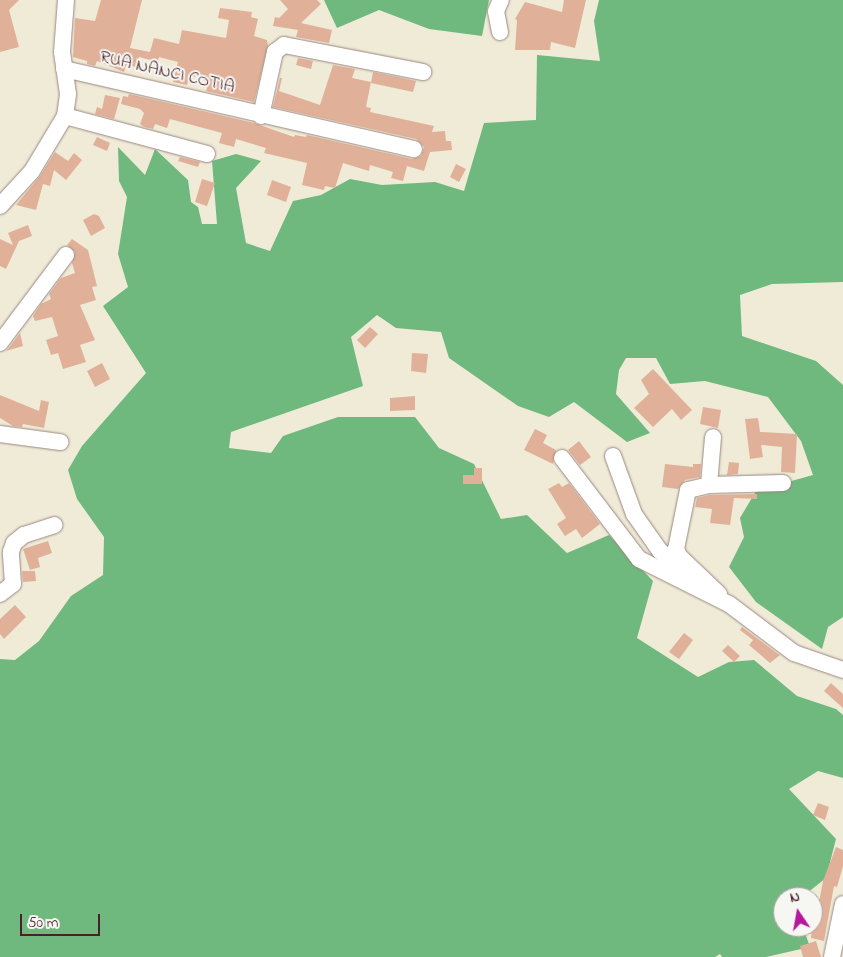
<!DOCTYPE html>
<html>
<head>
<meta charset="utf-8">
<style>
	body { margin:0 }
	#map { position:relative; width:843px; height:957px; overflow:hidden; background:#efebd7; font-family:"Indie Flower",sans-serif }
	div>[style] { position:absolute }
	[style*='--x'] { left:calc(var(--x)*1px); top:calc(var(--y)*1px); width:calc(var(--w)*1px); rotate:calc(var(--a)*1deg) }
	.forest>* { inset:0; background:#6fb87e }
	.building>* { inset:0; background:#e0b198 }
	.roads { filter:drop-shadow(0 0 1px #9c8581) drop-shadow(0 0 1px #9c8581) }
	.minor>* { height:16px; margin:-8px; padding:0 8px; transform-origin:8px; border-radius:8px; background:#fff }
	span { translate:-50% -50%; white-space:nowrap; text-align:center; line-height:1.15; -webkit-text-stroke:4px #f6f6f2; paint-order:stroke }
	.street-label { font-size:18px; color:#4a1f2b }
	.north { position:absolute; left:773px; top:887px; width:50px; height:50px; box-sizing:border-box; background:#f6f6f2; border:1px solid #b1a0a2; border-radius:50%; rotate:348deg; font-size:14px; font-weight:700; line-height:20px; text-align:center; color:#4a1f2b }
	.north::after { content:''; display:block; margin:auto; width:18px; height:22px; background:#b5179e; clip-path:polygon(50% 0,100% 100%,50% 72%,0 100%) }
	.scale { position:absolute; left:20px; top:914px; width:80px; height:22px; box-sizing:border-box; border:2px solid #4a1f2b; border-top:0; padding-left:6px; font-size:15px; line-height:18px; white-space:nowrap; color:#4a1f2b; -webkit-text-stroke:4px #f6f6f2; paint-order:stroke }
</style>
</head>
<body>
<div id="map">
	<div class="forest">
		<i style="clip-path:polygon(324px 0,489px 0,482px 36px,429px 29px,379px 10px,337px 28px)"></i>
		<i style="clip-path:polygon(599px 0,843px 0,843px 282px,772px 284px,740px 295px,742px 336px,816px 361px,843px 385px,843px 617px,828px 627px,822px 649px,756px 602px,729px 567px,744px 537px,740px 518px,756px 491px,813px 475px,801px 441px,768px 397px,705px 381px,670px 384px,656px 358px,626px 358px,619px 370px,616px 394px,650px 433px,627px 442px,574px 402px,549px 417px,518px 406px,449px 358px,441px 332px,396px 328px,377px 315px,351px 337px,363px 386px,231px 432px,229px 448px,271px 453px,283px 436px,338px 417px,415px 417px,439px 448px,474px 464px,501px 519px,527px 515px,567px 553px,609px 535px,653px 581px,637px 638px,698px 677px,729px 662px,754px 660px,797px 696px,836px 709px,843px 715px,843px 778px,818px 771px,789px 789px,836px 839px,826px 878px,802px 897px,783px 897px,783px 927px,803px 927px,810px 947px,766px 957px,722px 957px,720px 954px,715px 957px,0 957px,0 659px,15px 660px,39px 641px,71px 596px,103px 575px,104px 537px,77px 499px,68px 470px,82px 446px,146px 373px,103px 306px,128px 287px,118px 254px,127px 197px,119px 181px,118px 147px,145px 175px,155px 149px,188px 180px,191px 202px,198px 207px,202px 224px,217px 224px,212px 161px,236px 154px,261px 161px,236px 188px,246px 243px,270px 251px,293px 201px,321px 195px,350px 179px,382px 185px,435px 182px,464px 191px,484px 123px,536px 120px,537px 55px,600px 61px,594px 21px)"></i>
	</div>
	<div class="building">
		<i style="clip-path:polygon(0 0,19px 0,9px 10px,19px 47px,0 52px)"></i>
		<i style="clip-path:polygon(101px 0,142px 0,130px 48px,150px 52px,154px 38px,179px 44px,182px 30px,226px 38px,229px 20px,218px 18px,220px 8px,252px 12px,251px 17px,258px 19px,254px 36px,267px 40px,268px 46px,254px 102px,206px 91px,209px 82px,190px 75px,187px 85px,173px 82px,178px 62px,159px 57px,158px 62px,139px 57px,137px 67px,126px 65px,124px 72px,97px 61px,95px 66px,87px 64px,87px 61px,73px 57px,75px 18px,95px 21px)"></i>
		<i style="clip-path:polygon(280px 0,317px 0,321px 4px,301px 23px,332px 30px,329px 43px,296px 37px,298px 30px,273px 26px,275px 17px,279px 18px,288px 9px)"></i>
		<i style="clip-path:polygon(564px 0,586px 0,575px 48px,551px 42px,550px 50px,515px 50px,517px 20px,515px 19px,525px 2px,562px 12px)"></i>
		<i style="clip-path:polygon(298px 58px,313px 61px,311px 69px,296px 65px)"></i>
		<i style="clip-path:polygon(333px 65px,355px 69px,352px 78px,371px 82px,366px 107px,371px 108px,370px 112px,434px 126px,432px 132px,445px 131px,446px 141px,451px 141px,452px 150px,430px 152px,424px 171px,407px 166px,403px 181px,391px 178px,393px 172px,370px 165px,369px 171px,343px 163px,335px 188px,325px 186px,324px 190px,302px 185px,307px 163px,264px 153px,266px 148px,236px 139px,234px 147px,219px 143px,222px 133px,170px 119px,167px 128px,155px 124px,153px 129px,144px 127px,140px 124px,144px 113px,140px 109px,121px 104px,123px 96px,128px 97px,129px 94px,254px 123px,294px 137px,295px 135px,306px 137px,307px 135px,412px 159px,421px 156px,424px 147px,416px 139px,273px 107px,280px 78px,282px 78px,279px 91px,320px 105px)"></i>
		<i style="clip-path:polygon(373px 72px,416px 81px,413px 92px,371px 83px)"></i>
		<i style="clip-path:polygon(105px 95px,120px 98px,114px 119px,95px 114px,97px 107px,102px 109px)"></i>
		<i style="clip-path:polygon(97px 137px,110px 143px,107px 151px,93px 145px)"></i>
		<i style="clip-path:polygon(55px 152px,68px 161px,74px 153px,82px 160px,66px 180px,54px 170px,50px 186px,43px 184px,36px 210px,16px 205px,40px 176px)"></i>
		<i style="clip-path:polygon(180px 157px,200px 162px,198px 167px,178px 161px)"></i>
		<i style="clip-path:polygon(456px 164px,466px 169px,459px 182px,450px 177px)"></i>
		<i style="clip-path:polygon(202px 179px,215px 183px,207px 206px,195px 202px)"></i>
		<i style="clip-path:polygon(272px 180px,291px 187px,286px 202px,267px 195px)"></i>
		<i style="clip-path:polygon(94px 214px,99px 216px,105px 228px,91px 236px,83px 220px)"></i>
		<i style="clip-path:polygon(28px 225px,32px 236px,19px 241px,6px 269px,0 266px,0 239px,13px 245px,8px 233px)"></i>
		<i style="clip-path:polygon(72px 239px,88px 250px,97px 286px,92px 287px,96px 300px,80px 305px,95px 340px,80px 345px,86px 362px,63px 369px,58px 353px,51px 355px,46px 340px,58px 336px,52px 317px,35px 321px,33px 316px,41px 304px,51px 299px,49px 294px,61px 278px,75px 273px,72px 263px,75px 252px,67px 245px)"></i>
		<i style="clip-path:polygon(370px 327px,378px 334px,365px 348px,357px 340px)"></i>
		<i style="clip-path:polygon(20px 333px,23px 346px,6px 351px,8px 349px)"></i>
		<i style="clip-path:polygon(412px 353px,428px 354px,426px 373px,411px 371px)"></i>
		<i style="clip-path:polygon(102px 363px,110px 379px,95px 387px,87px 371px)"></i>
		<i style="clip-path:polygon(653px 369px,692px 410px,681px 420px,672px 409px,653px 427px,634px 408px,649px 394px,641px 380px)"></i>
		<i style="clip-path:polygon(0 395px,39px 411px,41px 400px,49px 402px,44px 428px,23px 424px,22px 427px,13px 426px,0 418px)"></i>
		<i style="clip-path:polygon(415px 396px,415px 410px,390px 411px,390px 398px)"></i>
		<i style="clip-path:polygon(703px 407px,721px 410px,718px 428px,700px 424px)"></i>
		<i style="clip-path:polygon(758px 418px,760px 432px,797px 434px,795px 473px,781px 472px,782px 447px,761px 445px,763px 457px,750px 459px,745px 419px)"></i>
		<i style="clip-path:polygon(535px 429px,547px 435px,543px 443px,556px 450px,553px 464px,524px 450px)"></i>
		<i style="clip-path:polygon(579px 441px,591px 457px,580px 465px,568px 450px)"></i>
		<i style="clip-path:polygon(729px 462px,739px 463px,738px 474px,727px 475px)"></i>
		<i style="clip-path:polygon(665px 464px,693px 467px,693px 464px,701px 464px,700px 477px,685px 480px,678px 489px,662px 487px)"></i>
		<i style="clip-path:polygon(474px 468px,482px 468px,482px 484px,463px 484px,463px 475px,474px 475px)"></i>
		<i style="clip-path:polygon(559px 483px,562px 487px,569px 483px,600px 524px,582px 538px,576px 529px,565px 536px,557px 524px,566px 518px,548px 489px)"></i>
		<i style="clip-path:polygon(757px 494px,757px 499px,734px 498px,730px 525px,710px 523px,712px 509px,695px 507px,697px 498px,710px 495px)"></i>
		<i style="clip-path:polygon(48px 541px,52px 553px,38px 558px,40px 567px,30px 570px,23px 549px)"></i>
		<i style="clip-path:polygon(22px 571px,35px 571px,36px 581px,23px 582px)"></i>
		<i style="clip-path:polygon(15px 605px,26px 617px,4px 639px,0 634px,0 619px)"></i>
		<i style="clip-path:polygon(742px 627px,778px 654px,780px 655px,770px 663px,749px 645px,753px 640px,740px 630px)"></i>
		<i style="clip-path:polygon(684px 633px,693px 640px,679px 659px,669px 652px)"></i>
		<i style="clip-path:polygon(728px 645px,740px 656px,734px 662px,722px 651px)"></i>
		<i style="clip-path:polygon(831px 683px,843px 694px,843px 708px,824px 691px)"></i>
		<i style="clip-path:polygon(818px 803px,829px 807px,825px 820px,813px 815px)"></i>
		<i style="clip-path:polygon(836px 847px,843px 850px,843px 866px,837px 887px,834px 886px,824px 941px,811px 938px,813px 912px,817px 913px,823px 881px)"></i>
		<i style="clip-path:polygon(816px 941px,821px 957px,803px 957px,800px 946px)"></i>
	</div>
	<div class="roads">
		<div class="minor">
			<i style="--x:500;--y:32;--w:21;--a:-101"></i>
			<i style="--x:496;--y:11;--w:12;--a:-66"></i>
			<i style="--x:64;--y:69;--w:359;--a:12.9"></i>
			<i style="--x:65;--y:116;--w:147;--a:15"></i>
			<i style="--x:261;--y:116;--w:66;--a:-77.7"></i>
			<i style="--x:275;--y:52;--w:11;--a:-38"></i>
			<i style="--x:284;--y:45;--w:142;--a:11"></i>
			<i style="--x:0;--y:206;--w:47;--a:-47.6"></i>
			<i style="--x:32;--y:171;--w:64;--a:-59"></i>
			<i style="--x:65;--y:116;--w:22;--a:-82"></i>
			<i style="--x:68;--y:94;--w:42;--a:-98.1"></i>
			<i style="--x:62;--y:52;--w:52;--a:-85.6"></i>
			<i style="--x:0;--y:343;--w:110;--a:-53.1"></i>
			<i style="--x:0;--y:434;--w:61;--a:7.6"></i>
			<i style="--x:613;--y:456;--w:62;--a:70.1"></i>
			<i style="--x:634;--y:514;--w:45;--a:54.9"></i>
			<i style="--x:660;--y:551;--w:28;--a:39"></i>
			<i style="--x:562;--y:458;--w:127;--a:52.7"></i>
			<i style="--x:639;--y:559;--w:101;--a:26.6"></i>
			<i style="--x:729;--y:604;--w:81;--a:37"></i>
			<i style="--x:794;--y:653;--w:52;--a:19.1"></i>
			<i style="--x:709;--y:485;--w:48;--a:-85.2"></i>
			<i style="--x:0;--y:594;--w:16;--a:-38"></i>
			<i style="--x:13;--y:584;--w:32;--a:-94"></i>
			<i style="--x:11;--y:552;--w:9;--a:-72"></i>
			<i style="--x:14;--y:543;--w:13;--a:-39"></i>
			<i style="--x:24;--y:535;--w:32;--a:-18"></i>
			<i style="--x:719;--y:594;--w:55;--a:-136.5"></i>
			<i style="--x:679;--y:556;--w:8;--a:-113"></i>
			<i style="--x:676;--y:549;--w:60;--a:-78.5"></i>
			<i style="--x:688;--y:490;--w:22;--a:-13"></i>
			<i style="--x:709;--y:485;--w:74;--a:-1.5"></i>
			<i style="--x:832;--y:957;--w:54;--a:-78.3"></i>
		</div>
	</div>
	<div class="street-label">
		<span style="left:167px;top:73px;rotate:13deg">RUA NANCI COTIA</span>
	</div>
	<div class="north">N</div>
	<div class="scale">50 m</div>
</div>
</body>
</html>
